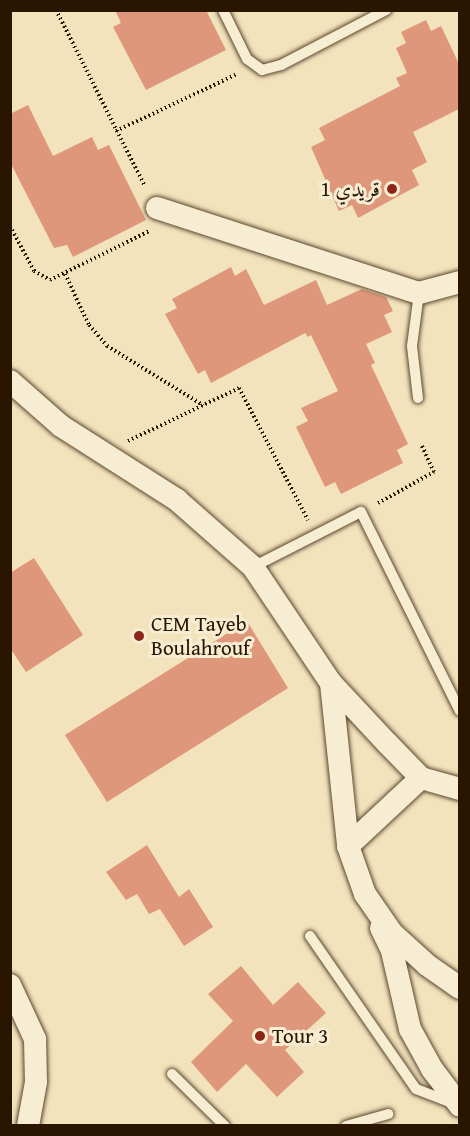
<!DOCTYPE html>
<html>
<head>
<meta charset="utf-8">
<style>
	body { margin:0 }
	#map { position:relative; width:470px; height:1136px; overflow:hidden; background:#f3e3bc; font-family:"Gentium Book Plus",Amiri,serif }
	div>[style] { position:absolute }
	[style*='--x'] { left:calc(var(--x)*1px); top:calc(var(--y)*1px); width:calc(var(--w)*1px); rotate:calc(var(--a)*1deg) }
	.building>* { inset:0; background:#de977b }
	.path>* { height:4px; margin-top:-2px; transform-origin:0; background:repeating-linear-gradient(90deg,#291500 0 1.5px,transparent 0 4.5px) }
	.roads { filter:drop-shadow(0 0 2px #5c482f) drop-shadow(0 0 2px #5c482f) }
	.service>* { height:10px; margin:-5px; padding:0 5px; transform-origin:5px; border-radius:5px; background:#f7edd3 }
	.minor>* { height:22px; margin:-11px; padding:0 11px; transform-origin:11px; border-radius:11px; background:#f7edd3 }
	.dots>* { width:16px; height:16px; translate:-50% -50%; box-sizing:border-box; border:3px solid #f7edd3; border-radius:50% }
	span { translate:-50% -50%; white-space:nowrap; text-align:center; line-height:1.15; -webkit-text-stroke:6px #f7edd3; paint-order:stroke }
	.poi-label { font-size:21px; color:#291500 }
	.right { translate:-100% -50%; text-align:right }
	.left { translate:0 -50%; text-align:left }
	.frame { position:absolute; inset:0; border:12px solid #291500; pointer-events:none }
</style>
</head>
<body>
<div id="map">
	<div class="building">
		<i style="clip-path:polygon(115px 10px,206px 10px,226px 50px,146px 90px,113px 27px,121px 23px)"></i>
		<i style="clip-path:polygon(426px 20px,431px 31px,441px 26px,459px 64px,459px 109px,413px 132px,427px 162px,412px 170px,419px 185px,358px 218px,352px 205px,339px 211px,311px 147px,325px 140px,319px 128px,400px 86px,396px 78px,407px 73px,396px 48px,406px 43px,401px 32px)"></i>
		<i style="clip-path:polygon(28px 105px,53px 156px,92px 137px,98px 150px,109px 145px,146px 220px,73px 257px,67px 245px,54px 248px,10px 162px,10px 114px)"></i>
		<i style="clip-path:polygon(231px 267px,235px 276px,246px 269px,264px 305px,316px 280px,327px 305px,362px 289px,386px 297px,393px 311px,384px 315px,392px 332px,366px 344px,375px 363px,371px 365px,408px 444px,397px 450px,403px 463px,341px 494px,335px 482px,325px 487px,296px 427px,308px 421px,301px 408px,338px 391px,311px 335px,308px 337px,305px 333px,211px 383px,205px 370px,198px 374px,165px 314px,177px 308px,172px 299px)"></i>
		<i style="clip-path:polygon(34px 558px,83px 635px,26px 672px,10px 648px,10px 573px)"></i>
		<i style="clip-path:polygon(247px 621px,288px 688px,107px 802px,65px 735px)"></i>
		<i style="clip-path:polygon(147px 845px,179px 897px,189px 889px,213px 927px,184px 946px,160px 909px,149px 914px,137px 894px,126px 900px,106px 872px)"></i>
		<i style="clip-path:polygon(241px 966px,273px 1005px,298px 982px,326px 1013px,285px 1050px,304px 1072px,277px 1097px,246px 1064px,217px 1092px,191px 1062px,233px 1021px,208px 994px)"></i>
	</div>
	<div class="path">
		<i style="--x:56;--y:10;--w:197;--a:63.2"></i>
		<i style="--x:116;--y:131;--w:134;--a:-25.2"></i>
		<i style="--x:10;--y:226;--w:51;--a:61.9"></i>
		<i style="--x:34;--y:271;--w:18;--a:29"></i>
		<i style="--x:50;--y:280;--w:110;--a:-26.3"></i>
		<i style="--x:65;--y:274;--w:56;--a:64.8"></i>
		<i style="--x:89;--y:325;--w:28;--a:49"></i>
		<i style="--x:107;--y:346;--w:113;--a:31.6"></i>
		<i style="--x:128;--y:441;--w:123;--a:-25.5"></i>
		<i style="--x:239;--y:388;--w:149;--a:62.4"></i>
		<i style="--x:378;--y:503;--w:64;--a:-29"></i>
		<i style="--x:434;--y:472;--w:31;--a:-115"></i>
	</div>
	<div class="roads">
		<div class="service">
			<i style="--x:223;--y:10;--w:55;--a:63.9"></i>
			<i style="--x:247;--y:59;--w:19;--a:36"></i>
			<i style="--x:262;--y:70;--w:20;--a:-15"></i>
			<i style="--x:281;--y:65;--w:119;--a:-27.6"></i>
			<i style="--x:418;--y:398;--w:52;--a:-96.6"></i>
			<i style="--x:412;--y:346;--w:53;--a:-82.5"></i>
			<i style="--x:253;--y:567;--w:121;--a:-27"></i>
			<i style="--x:361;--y:512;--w:222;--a:63.6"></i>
			<i style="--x:310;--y:936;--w:186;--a:55.3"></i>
			<i style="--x:416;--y:1089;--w:39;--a:21"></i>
			<i style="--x:172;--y:1074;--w:74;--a:44.5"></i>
			<i style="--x:346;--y:1126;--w:44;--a:-15.9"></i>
		</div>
		<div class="minor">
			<i style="--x:157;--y:208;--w:275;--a:18"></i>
			<i style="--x:419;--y:293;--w:42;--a:-15"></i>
			<i style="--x:10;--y:381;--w:68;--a:41.4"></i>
			<i style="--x:61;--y:426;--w:138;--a:32.5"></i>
			<i style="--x:177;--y:500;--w:101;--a:41.4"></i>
			<i style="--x:253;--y:567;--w:140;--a:56.1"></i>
			<i style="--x:331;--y:683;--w:82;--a:47"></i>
			<i style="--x:387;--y:743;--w:49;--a:45.8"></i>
			<i style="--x:421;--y:778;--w:41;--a:15.8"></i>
			<i style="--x:331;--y:683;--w:164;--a:84"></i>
			<i style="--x:348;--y:846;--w:51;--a:70.5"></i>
			<i style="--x:365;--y:894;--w:47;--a:55.3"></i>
			<i style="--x:392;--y:933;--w:47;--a:42.4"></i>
			<i style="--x:427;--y:965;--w:40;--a:34.9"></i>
			<i style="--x:348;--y:846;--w:100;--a:-43"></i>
			<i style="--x:381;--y:928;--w:25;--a:64"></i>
			<i style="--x:392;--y:951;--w:80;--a:77"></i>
			<i style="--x:410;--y:1029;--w:46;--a:61.2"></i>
			<i style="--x:432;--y:1069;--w:46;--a:52.9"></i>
			<i style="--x:10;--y:985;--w:60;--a:65.2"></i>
			<i style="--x:35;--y:1039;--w:43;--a:88.7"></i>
			<i style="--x:36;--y:1082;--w:45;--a:100.3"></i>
		</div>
	</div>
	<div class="dots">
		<i style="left:392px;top:189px;background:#8f2418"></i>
		<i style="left:139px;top:636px;background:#8f2418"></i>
		<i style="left:260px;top:1036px;background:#8f2418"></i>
	</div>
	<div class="poi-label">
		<span class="right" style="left:380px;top:189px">قريدي 1</span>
		<span class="left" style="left:151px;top:636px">CEM Tayeb<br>Boulahrouf</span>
		<span class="left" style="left:272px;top:1036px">Tour 3</span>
	</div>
	<div class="frame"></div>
</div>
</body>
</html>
